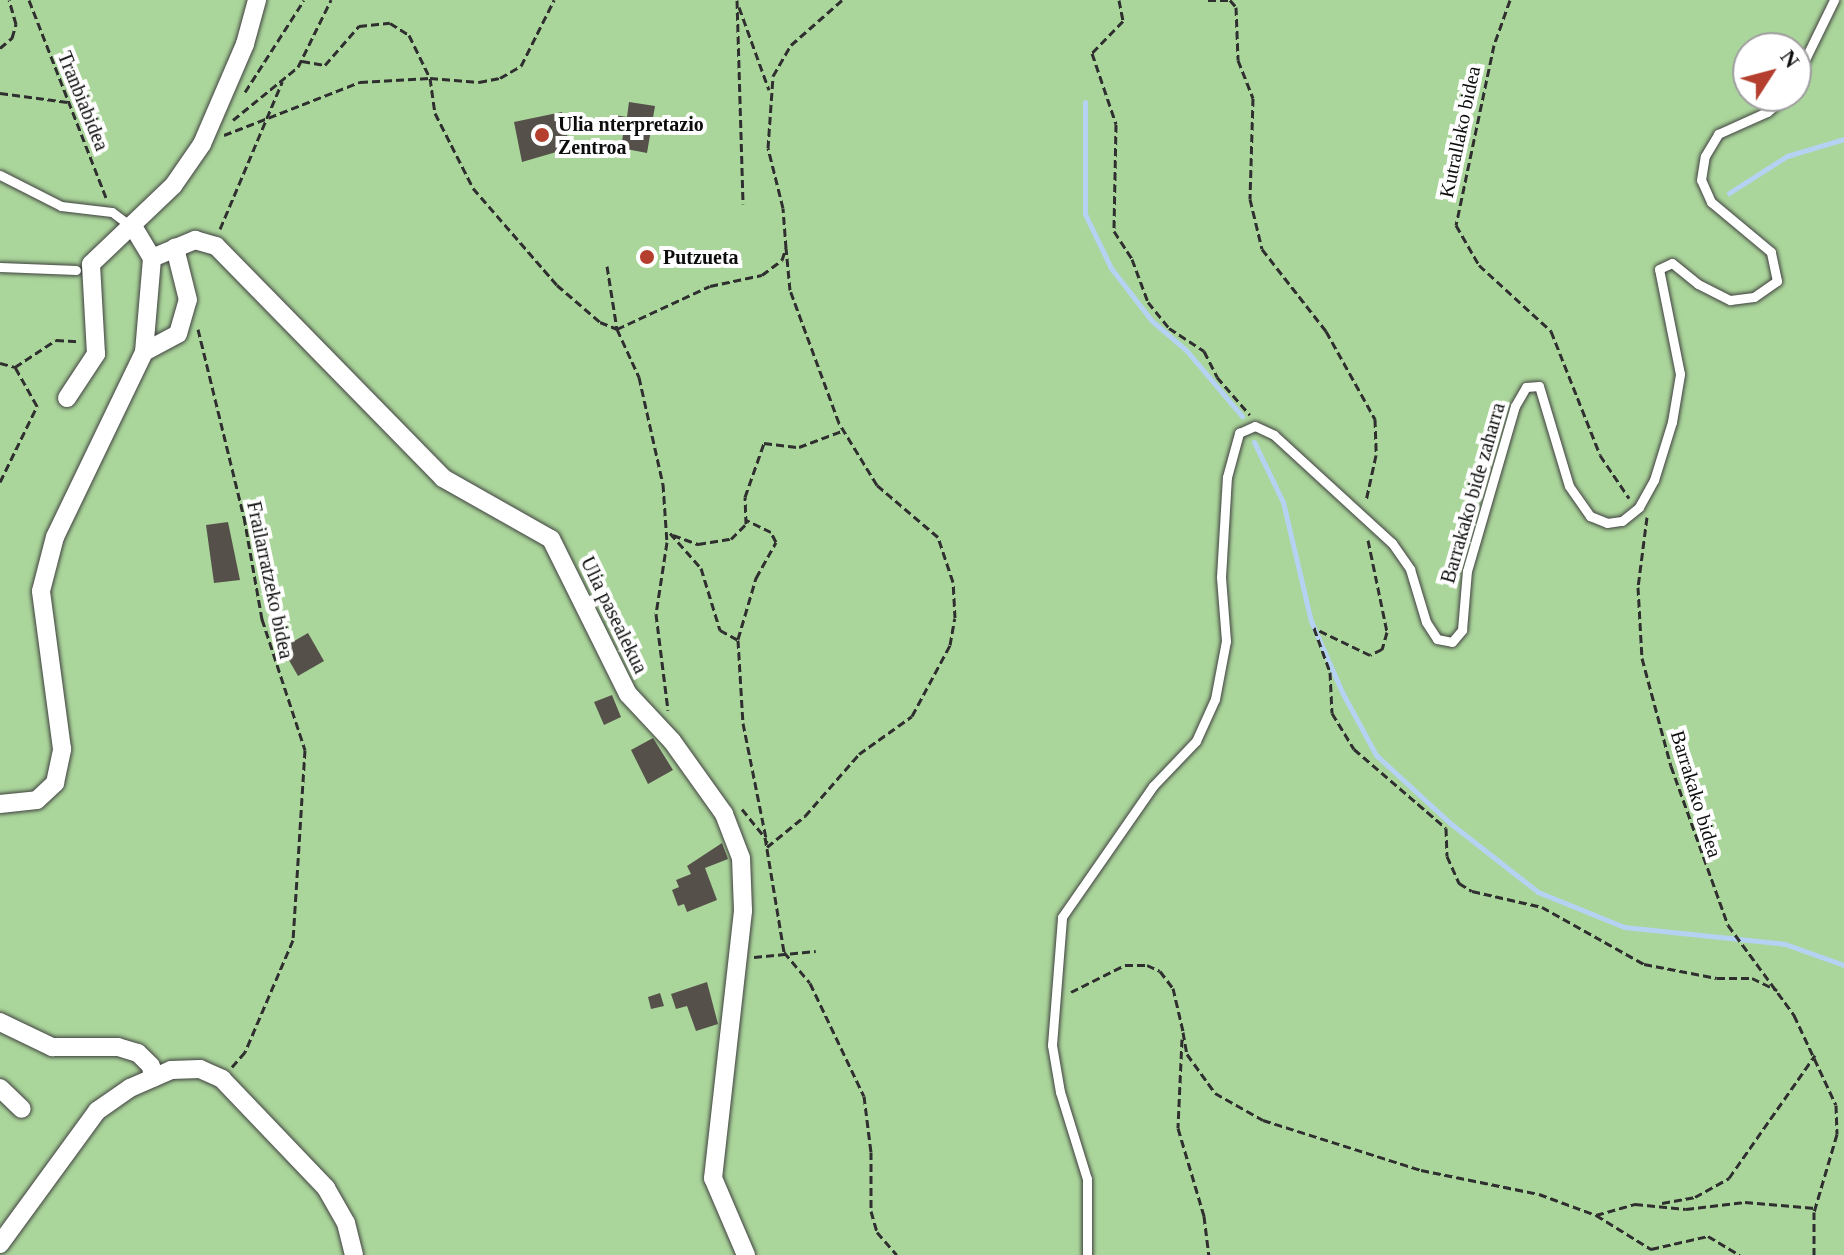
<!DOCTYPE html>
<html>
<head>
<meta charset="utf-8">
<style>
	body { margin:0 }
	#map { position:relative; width:1844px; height:1255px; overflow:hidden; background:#fefdee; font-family:Georgia,serif }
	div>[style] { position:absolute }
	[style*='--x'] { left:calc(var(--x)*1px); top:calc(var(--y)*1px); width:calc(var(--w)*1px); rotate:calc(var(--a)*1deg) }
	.forest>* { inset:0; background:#abd69b }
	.stream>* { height:5px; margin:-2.5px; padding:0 2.5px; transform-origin:2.5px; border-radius:2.5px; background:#b6d2f2 }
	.building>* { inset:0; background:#55504a }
	.path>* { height:3px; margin-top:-1.5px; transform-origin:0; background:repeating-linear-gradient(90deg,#2f2f2f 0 8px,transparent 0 12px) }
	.roads { filter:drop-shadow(0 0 2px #404040) drop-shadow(0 0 2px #404040) }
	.service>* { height:9px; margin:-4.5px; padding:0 4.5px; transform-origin:4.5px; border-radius:4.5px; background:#fff }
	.minor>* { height:18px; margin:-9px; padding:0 9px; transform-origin:9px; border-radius:9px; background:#fff }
	.dots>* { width:22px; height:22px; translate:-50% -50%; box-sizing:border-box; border:4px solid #fff; border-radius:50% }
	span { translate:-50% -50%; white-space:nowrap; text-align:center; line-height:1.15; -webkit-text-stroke:8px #fff; paint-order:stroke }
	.street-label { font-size:20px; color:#0d0d0d }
	.poi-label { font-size:20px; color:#0d0d0d; font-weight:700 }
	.left { translate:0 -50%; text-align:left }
	.north { position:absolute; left:1732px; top:32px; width:80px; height:80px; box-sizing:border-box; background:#fff; border:2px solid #9e9e9e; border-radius:50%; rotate:54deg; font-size:22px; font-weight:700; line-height:32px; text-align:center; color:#0d0d0d }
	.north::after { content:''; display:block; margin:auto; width:28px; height:36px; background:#b43f2e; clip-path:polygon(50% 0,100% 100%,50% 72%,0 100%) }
</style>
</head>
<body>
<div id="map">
	<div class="forest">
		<i style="clip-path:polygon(evenodd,0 0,1844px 0,1844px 1255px,0 1255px,0 0,1748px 48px,1796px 48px,1796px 96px,1748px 96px,1748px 48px)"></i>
	</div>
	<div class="stream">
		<i style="--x:1085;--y:102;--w:112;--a:90"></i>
		<i style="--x:1085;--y:214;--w:60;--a:64.3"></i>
		<i style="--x:1111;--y:268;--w:67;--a:52.3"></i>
		<i style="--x:1152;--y:321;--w:45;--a:40.5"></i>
		<i style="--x:1186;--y:350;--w:87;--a:49.7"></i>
		<i style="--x:1729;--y:193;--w:69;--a:-32.5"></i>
		<i style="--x:1787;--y:156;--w:59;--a:-16.6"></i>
		<i style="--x:1254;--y:442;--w:67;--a:64.2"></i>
		<i style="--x:1283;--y:502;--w:122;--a:76.8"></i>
		<i style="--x:1311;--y:621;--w:77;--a:66.4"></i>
		<i style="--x:1342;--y:692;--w:72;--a:61.6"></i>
		<i style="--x:1376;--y:755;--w:100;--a:42.6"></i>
		<i style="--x:1450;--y:823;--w:112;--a:38.1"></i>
		<i style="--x:1538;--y:892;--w:93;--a:22.1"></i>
		<i style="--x:1624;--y:927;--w:162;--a:6"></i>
		<i style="--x:1785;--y:944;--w:63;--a:19.6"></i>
	</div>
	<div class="building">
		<i style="clip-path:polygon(629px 102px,655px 106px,647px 153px,621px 148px,623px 135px,612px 133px,615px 115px,627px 117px)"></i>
		<i style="clip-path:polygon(562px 112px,570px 148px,522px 162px,514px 122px)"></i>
		<i style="clip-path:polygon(228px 522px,240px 580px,214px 583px,206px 525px)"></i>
		<i style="clip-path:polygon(308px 633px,324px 661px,298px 676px,282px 648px)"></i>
		<i style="clip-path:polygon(612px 695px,621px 717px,604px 725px,594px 702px)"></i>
		<i style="clip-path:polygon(653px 738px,673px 770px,648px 784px,631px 750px)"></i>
		<i style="clip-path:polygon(722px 843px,728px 859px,705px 868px,717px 900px,687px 912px,684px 904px,678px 906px,672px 890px,679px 887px,676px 880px,691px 874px,687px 866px)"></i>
		<i style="clip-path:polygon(707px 982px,718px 1024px,696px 1031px,687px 1006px,676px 1009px,671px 994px)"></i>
		<i style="clip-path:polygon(660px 993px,664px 1006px,651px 1009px,648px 997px)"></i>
	</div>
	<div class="path">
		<i style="--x:29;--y:0;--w:212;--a:68.7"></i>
		<i style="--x:737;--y:0;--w:204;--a:88.3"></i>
		<i style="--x:1119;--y:0;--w:21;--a:79"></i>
		<i style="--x:1123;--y:21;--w:45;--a:134.1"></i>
		<i style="--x:1092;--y:53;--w:75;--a:71.3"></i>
		<i style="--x:1116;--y:124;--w:107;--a:91.1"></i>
		<i style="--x:1114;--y:231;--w:33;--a:57"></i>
		<i style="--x:1132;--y:259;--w:46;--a:69.6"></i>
		<i style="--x:1148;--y:302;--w:33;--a:51"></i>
		<i style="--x:1169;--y:328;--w:42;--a:33.3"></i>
		<i style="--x:1204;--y:351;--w:29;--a:63"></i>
		<i style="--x:1217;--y:377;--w:50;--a:49"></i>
		<i style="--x:1208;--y:0;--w:21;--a:0"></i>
		<i style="--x:1230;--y:0;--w:9;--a:49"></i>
		<i style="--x:1236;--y:7;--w:53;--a:87.8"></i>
		<i style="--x:1238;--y:60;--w:41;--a:68.5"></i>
		<i style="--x:1253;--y:98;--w:101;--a:91.7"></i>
		<i style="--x:1250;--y:199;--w:51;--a:76.5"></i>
		<i style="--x:1262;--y:249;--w:104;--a:52"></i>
		<i style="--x:1326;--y:331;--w:101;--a:60.9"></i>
		<i style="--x:1375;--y:419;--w:36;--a:88"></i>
		<i style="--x:1376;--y:455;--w:47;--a:102.3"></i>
		<i style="--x:1510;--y:0;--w:48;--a:109.6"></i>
		<i style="--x:1494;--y:45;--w:184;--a:101.9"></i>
		<i style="--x:1456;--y:225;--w:46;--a:60.1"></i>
		<i style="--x:1479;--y:265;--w:98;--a:42.5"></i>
		<i style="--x:1551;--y:331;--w:133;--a:68.4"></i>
		<i style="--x:1600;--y:455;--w:52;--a:56"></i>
		<i style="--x:739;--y:7;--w:88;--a:70.1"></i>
		<i style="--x:0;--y:48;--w:16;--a:-40"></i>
		<i style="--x:12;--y:38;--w:15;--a:-74"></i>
		<i style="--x:16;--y:24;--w:25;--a:-106"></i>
		<i style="--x:302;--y:61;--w:23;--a:10"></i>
		<i style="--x:325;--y:65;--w:52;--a:-48.9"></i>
		<i style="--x:359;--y:26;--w:31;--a:-6"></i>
		<i style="--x:390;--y:23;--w:22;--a:32"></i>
		<i style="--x:409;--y:35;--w:48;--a:64"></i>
		<i style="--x:430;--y:78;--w:49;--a:4.7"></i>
		<i style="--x:479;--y:82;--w:21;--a:-11"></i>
		<i style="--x:500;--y:78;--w:24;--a:-30"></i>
		<i style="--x:521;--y:66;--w:74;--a:-63.4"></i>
		<i style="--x:245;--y:92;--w:109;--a:-57.3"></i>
		<i style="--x:0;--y:93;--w:68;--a:7.7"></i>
		<i style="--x:233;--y:120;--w:84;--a:-39.2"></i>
		<i style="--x:298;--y:67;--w:75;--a:-63.8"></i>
		<i style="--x:224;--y:135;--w:146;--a:-21.3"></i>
		<i style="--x:360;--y:82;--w:70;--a:-3.3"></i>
		<i style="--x:430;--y:78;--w:35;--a:82"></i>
		<i style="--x:435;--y:113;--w:84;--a:63.1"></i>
		<i style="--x:473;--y:188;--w:128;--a:49.1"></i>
		<i style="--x:557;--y:285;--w:57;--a:40.7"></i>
		<i style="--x:600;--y:322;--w:18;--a:22"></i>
		<i style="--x:220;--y:229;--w:160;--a:-67.1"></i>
		<i style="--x:607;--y:266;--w:64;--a:81"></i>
		<i style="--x:617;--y:329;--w:53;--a:65.4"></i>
		<i style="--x:639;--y:377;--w:110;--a:77.4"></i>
		<i style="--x:663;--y:484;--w:58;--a:86.1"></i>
		<i style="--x:667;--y:542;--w:73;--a:98.7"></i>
		<i style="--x:656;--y:614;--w:97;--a:82.9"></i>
		<i style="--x:198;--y:329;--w:194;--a:76.3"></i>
		<i style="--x:244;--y:517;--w:104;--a:80"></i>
		<i style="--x:262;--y:619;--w:138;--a:71.8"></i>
		<i style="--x:305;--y:750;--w:190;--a:93.6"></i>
		<i style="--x:293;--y:940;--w:122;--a:113.2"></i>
		<i style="--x:245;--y:1052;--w:20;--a:131"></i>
		<i style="--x:617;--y:329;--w:102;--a:-24.8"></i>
		<i style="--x:710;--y:286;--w:53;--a:-11.9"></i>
		<i style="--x:762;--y:275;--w:25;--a:-37"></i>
		<i style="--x:782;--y:260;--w:13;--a:-72"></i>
		<i style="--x:786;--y:248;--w:40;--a:-94.3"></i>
		<i style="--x:783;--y:208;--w:62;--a:-104"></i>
		<i style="--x:768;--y:148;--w:72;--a:-86"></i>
		<i style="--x:773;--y:76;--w:36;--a:-60"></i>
		<i style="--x:791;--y:45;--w:68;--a:-41.4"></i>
		<i style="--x:0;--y:363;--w:16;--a:15"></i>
		<i style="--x:15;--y:367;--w:49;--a:-33.4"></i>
		<i style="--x:56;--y:340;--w:22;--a:3"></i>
		<i style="--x:0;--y:482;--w:85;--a:-64"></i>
		<i style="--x:37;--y:406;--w:45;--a:-119.4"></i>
		<i style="--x:1647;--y:517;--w:71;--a:97.3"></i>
		<i style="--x:1638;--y:587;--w:71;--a:86.8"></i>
		<i style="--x:1642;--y:658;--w:112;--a:75"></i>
		<i style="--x:1671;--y:766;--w:169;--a:70.3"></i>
		<i style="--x:1728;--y:925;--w:112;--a:53.7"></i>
		<i style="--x:1794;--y:1015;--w:99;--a:65"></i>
		<i style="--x:1836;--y:1105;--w:29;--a:88"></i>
		<i style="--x:1837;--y:1134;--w:81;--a:106.4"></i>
		<i style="--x:1814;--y:1212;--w:43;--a:90"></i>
		<i style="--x:670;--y:533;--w:47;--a:48.5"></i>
		<i style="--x:701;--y:568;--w:65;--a:73"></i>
		<i style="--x:720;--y:630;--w:21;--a:29"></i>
		<i style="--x:738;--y:640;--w:83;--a:86.6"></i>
		<i style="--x:743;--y:723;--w:122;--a:78.7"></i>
		<i style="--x:673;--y:535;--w:27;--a:20"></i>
		<i style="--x:698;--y:544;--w:33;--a:-9"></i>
		<i style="--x:731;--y:539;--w:21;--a:-45"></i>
		<i style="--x:746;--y:524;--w:27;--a:-92"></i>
		<i style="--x:745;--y:497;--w:57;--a:-70.6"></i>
		<i style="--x:764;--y:443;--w:35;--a:7"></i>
		<i style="--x:799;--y:447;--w:46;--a:-20.4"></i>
		<i style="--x:1368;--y:540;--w:94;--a:78.3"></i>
		<i style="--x:1387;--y:632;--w:18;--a:106"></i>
		<i style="--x:1382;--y:649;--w:13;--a:153"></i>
		<i style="--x:1370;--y:655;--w:62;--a:-154.3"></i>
		<i style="--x:1314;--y:628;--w:47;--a:70"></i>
		<i style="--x:1330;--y:672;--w:41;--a:87.2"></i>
		<i style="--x:1332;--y:713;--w:42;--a:58.6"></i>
		<i style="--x:1354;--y:749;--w:121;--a:40.7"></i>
		<i style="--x:1446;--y:828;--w:28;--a:88"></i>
		<i style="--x:1447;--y:856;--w:30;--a:66"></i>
		<i style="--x:1459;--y:883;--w:15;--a:32"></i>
		<i style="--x:1472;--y:891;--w:72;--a:12.9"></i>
		<i style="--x:1542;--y:907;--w:117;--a:29.2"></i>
		<i style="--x:1644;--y:964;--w:74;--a:10.9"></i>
		<i style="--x:1717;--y:978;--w:35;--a:0"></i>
		<i style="--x:1752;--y:978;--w:28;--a:26"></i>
		<i style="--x:738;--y:639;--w:64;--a:-73.6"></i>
		<i style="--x:756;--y:578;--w:41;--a:-60.9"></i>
		<i style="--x:776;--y:542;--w:11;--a:-117"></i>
		<i style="--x:771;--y:532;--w:28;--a:-154"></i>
		<i style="--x:742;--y:809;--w:36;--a:51"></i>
		<i style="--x:765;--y:837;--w:117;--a:80.6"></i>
		<i style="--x:784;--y:952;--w:40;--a:50"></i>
		<i style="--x:810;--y:983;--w:125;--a:64.5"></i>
		<i style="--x:864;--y:1096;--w:56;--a:82.9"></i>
		<i style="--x:871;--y:1152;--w:59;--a:90"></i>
		<i style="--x:871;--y:1211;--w:22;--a:74"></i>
		<i style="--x:877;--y:1232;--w:30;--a:49"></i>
		<i style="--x:767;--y:847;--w:49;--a:-39.2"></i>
		<i style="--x:805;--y:816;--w:82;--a:-48.9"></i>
		<i style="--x:859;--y:754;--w:65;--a:-35.6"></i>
		<i style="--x:912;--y:716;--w:81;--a:-61.8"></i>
		<i style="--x:950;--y:645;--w:27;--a:-80"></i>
		<i style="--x:955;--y:618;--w:36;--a:-93"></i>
		<i style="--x:953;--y:582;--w:47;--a:-108.4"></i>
		<i style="--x:938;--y:537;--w:80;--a:-139.6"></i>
		<i style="--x:877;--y:485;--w:73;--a:-121.5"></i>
		<i style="--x:839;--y:423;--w:142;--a:-110.2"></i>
		<i style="--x:790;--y:290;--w:42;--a:-95.4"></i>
		<i style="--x:754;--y:957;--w:62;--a:-5.5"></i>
		<i style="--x:1071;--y:992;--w:60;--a:-26.6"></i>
		<i style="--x:1125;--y:965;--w:22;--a:0"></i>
		<i style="--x:1147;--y:965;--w:14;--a:25"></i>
		<i style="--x:1160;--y:971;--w:21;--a:53"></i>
		<i style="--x:1173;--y:988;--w:44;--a:76.9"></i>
		<i style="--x:1183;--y:1032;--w:22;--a:80"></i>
		<i style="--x:1187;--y:1054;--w:48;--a:54.3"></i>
		<i style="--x:1215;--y:1093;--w:55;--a:29.4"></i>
		<i style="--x:1263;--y:1120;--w:166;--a:17.6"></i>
		<i style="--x:1421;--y:1170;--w:120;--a:11.5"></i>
		<i style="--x:1539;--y:1194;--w:61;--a:20.2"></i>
		<i style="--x:1596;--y:1215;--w:65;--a:31.7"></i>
		<i style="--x:1651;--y:1249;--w:58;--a:-12.8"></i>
		<i style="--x:1708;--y:1236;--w:37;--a:31"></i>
		<i style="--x:1182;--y:1039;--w:89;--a:92.6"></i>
		<i style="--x:1178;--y:1128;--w:92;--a:73.5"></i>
		<i style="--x:1204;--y:1216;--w:39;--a:83"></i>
		<i style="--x:1662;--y:1203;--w:34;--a:-10"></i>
		<i style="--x:1695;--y:1197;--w:39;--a:-29"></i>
		<i style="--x:1729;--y:1178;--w:150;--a:-55"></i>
		<i style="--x:1596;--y:1215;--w:41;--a:-15.8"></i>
		<i style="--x:1635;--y:1204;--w:51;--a:5.6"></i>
		<i style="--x:1686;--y:1209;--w:59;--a:-6.8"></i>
		<i style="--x:1745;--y:1202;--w:70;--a:4.9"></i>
	</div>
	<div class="roads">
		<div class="service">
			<i style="--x:1796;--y:78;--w:87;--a:-64"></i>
			<i style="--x:0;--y:175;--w:68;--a:26.9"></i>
			<i style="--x:61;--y:206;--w:51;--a:6.7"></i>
			<i style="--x:112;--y:212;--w:25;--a:37"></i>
			<i style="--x:0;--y:267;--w:76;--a:2.3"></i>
			<i style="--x:1087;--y:1255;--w:76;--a:-90"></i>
			<i style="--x:1087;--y:1179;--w:91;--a:-107.2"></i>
			<i style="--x:1060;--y:1092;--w:48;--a:-99.7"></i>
			<i style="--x:1052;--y:1045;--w:128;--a:-85.5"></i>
			<i style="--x:1062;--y:917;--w:160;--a:-55.2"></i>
			<i style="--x:1153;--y:786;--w:62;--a:-46.3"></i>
			<i style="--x:1196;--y:741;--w:46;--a:-65.7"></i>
			<i style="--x:1215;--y:699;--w:59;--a:-79.3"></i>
			<i style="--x:1226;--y:641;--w:64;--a:-94.5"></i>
			<i style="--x:1221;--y:577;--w:100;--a:-86.6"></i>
			<i style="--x:1227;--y:477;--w:46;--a:-74.7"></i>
			<i style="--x:1239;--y:433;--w:17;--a:-24"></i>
			<i style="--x:1255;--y:426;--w:21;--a:25"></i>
			<i style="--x:1274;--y:435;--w:160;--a:42.5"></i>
			<i style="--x:1392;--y:543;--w:32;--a:55"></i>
			<i style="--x:1410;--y:569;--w:55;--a:73.2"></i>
			<i style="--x:1426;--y:622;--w:20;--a:57"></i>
			<i style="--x:1437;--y:639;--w:15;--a:11"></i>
			<i style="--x:1452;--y:642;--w:16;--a:-50"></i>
			<i style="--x:1462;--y:630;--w:59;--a:-85.2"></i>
			<i style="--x:1467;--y:571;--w:172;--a:-73.8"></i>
			<i style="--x:1515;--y:406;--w:22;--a:-60"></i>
			<i style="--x:1526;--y:387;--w:13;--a:-4"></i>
			<i style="--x:1539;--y:386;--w:104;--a:73.3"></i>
			<i style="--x:1569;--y:486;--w:37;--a:55"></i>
			<i style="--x:1590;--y:516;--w:18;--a:22"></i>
			<i style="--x:1607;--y:523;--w:15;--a:-8"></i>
			<i style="--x:1622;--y:521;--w:22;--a:-39"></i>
			<i style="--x:1639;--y:507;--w:31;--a:-61"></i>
			<i style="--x:1654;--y:480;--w:61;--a:-72.8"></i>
			<i style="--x:1672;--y:422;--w:49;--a:-80.5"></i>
			<i style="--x:1680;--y:374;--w:107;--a:-101.3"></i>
			<i style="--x:1659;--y:269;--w:14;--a:-25"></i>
			<i style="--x:1672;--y:263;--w:33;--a:39"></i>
			<i style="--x:1698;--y:284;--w:36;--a:27"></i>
			<i style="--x:1730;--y:300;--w:24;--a:-7"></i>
			<i style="--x:1754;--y:297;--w:28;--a:-35"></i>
			<i style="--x:1777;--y:281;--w:30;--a:-102"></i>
			<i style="--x:1771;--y:252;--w:78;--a:-140.2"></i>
			<i style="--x:1711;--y:202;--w:24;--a:-114"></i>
			<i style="--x:1701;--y:180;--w:24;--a:-81"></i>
			<i style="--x:1705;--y:156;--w:26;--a:-59"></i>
			<i style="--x:1718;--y:134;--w:54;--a:-24.2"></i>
			<i style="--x:1767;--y:112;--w:25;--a:-40"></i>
		</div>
		<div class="minor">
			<i style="--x:152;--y:258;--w:47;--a:-22.7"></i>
			<i style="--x:195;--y:240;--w:22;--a:16"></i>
			<i style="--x:216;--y:246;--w:325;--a:45.6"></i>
			<i style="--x:443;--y:478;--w:124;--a:29.5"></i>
			<i style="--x:551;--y:539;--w:173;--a:63.6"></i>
			<i style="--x:628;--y:694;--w:64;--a:46.9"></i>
			<i style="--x:672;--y:741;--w:90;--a:54.5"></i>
			<i style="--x:724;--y:814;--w:47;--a:68.9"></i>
			<i style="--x:741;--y:858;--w:53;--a:87.8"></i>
			<i style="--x:743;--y:911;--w:269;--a:96.4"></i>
			<i style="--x:713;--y:1178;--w:84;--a:66.8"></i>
			<i style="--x:144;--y:352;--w:38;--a:-28"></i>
			<i style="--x:178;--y:334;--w:35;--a:-74"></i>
			<i style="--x:188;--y:300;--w:54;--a:-104"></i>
			<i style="--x:67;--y:398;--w:53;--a:-56.6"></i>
			<i style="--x:96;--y:354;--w:90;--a:-93.2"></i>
			<i style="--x:91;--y:264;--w:113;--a:-43.6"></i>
			<i style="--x:173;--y:186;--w:51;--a:-55.4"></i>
			<i style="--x:202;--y:144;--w:109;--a:-66.7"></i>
			<i style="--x:245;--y:44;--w:46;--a:-74.7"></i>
			<i style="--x:0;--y:804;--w:37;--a:-6"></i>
			<i style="--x:37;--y:800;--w:25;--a:-43"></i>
			<i style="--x:55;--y:783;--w:35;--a:-78"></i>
			<i style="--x:62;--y:749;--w:159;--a:-97.6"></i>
			<i style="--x:41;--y:591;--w:56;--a:-75.5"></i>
			<i style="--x:55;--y:537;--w:205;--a:-64.3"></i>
			<i style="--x:144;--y:352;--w:94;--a:-85.1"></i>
			<i style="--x:152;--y:258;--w:35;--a:-121"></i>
			<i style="--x:0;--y:1022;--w:58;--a:25.7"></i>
			<i style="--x:52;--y:1047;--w:66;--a:0"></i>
			<i style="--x:118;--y:1047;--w:21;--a:17"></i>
			<i style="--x:138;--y:1053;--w:18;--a:45"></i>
			<i style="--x:151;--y:1066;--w:12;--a:81"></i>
			<i style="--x:0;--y:1088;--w:30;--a:44"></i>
			<i style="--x:0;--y:1244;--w:165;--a:-53.9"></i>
			<i style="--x:97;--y:1111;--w:40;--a:-34.9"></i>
			<i style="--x:130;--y:1088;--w:45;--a:-23.7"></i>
			<i style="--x:171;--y:1070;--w:29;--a:-2"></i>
			<i style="--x:200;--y:1069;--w:24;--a:24"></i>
			<i style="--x:222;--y:1079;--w:151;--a:46.3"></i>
			<i style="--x:326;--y:1188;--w:40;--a:60.3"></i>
			<i style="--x:346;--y:1223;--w:33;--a:76"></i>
		</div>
	</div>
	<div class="dots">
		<i style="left:542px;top:135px;background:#b43f2e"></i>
		<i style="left:647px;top:257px;background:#b43f2e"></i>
	</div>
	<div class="street-label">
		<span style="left:83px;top:101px;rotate:68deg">Tranbiabidea</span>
		<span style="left:1460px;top:132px;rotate:-78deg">Kutrallako bidea</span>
		<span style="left:1473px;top:493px;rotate:-74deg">Barrakako bide zaharra</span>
		<span style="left:270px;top:580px;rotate:78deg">Frailarratzeko bidea</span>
		<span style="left:614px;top:615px;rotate:64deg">Ulia pasealekua</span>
		<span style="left:1696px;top:794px;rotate:73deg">Barrakako bidea</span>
	</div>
	<div class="poi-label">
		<span class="left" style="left:558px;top:136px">Ulia nterpretazio<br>Zentroa</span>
		<span class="left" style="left:663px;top:257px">Putzueta</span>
	</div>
	<div class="north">N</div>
</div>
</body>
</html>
